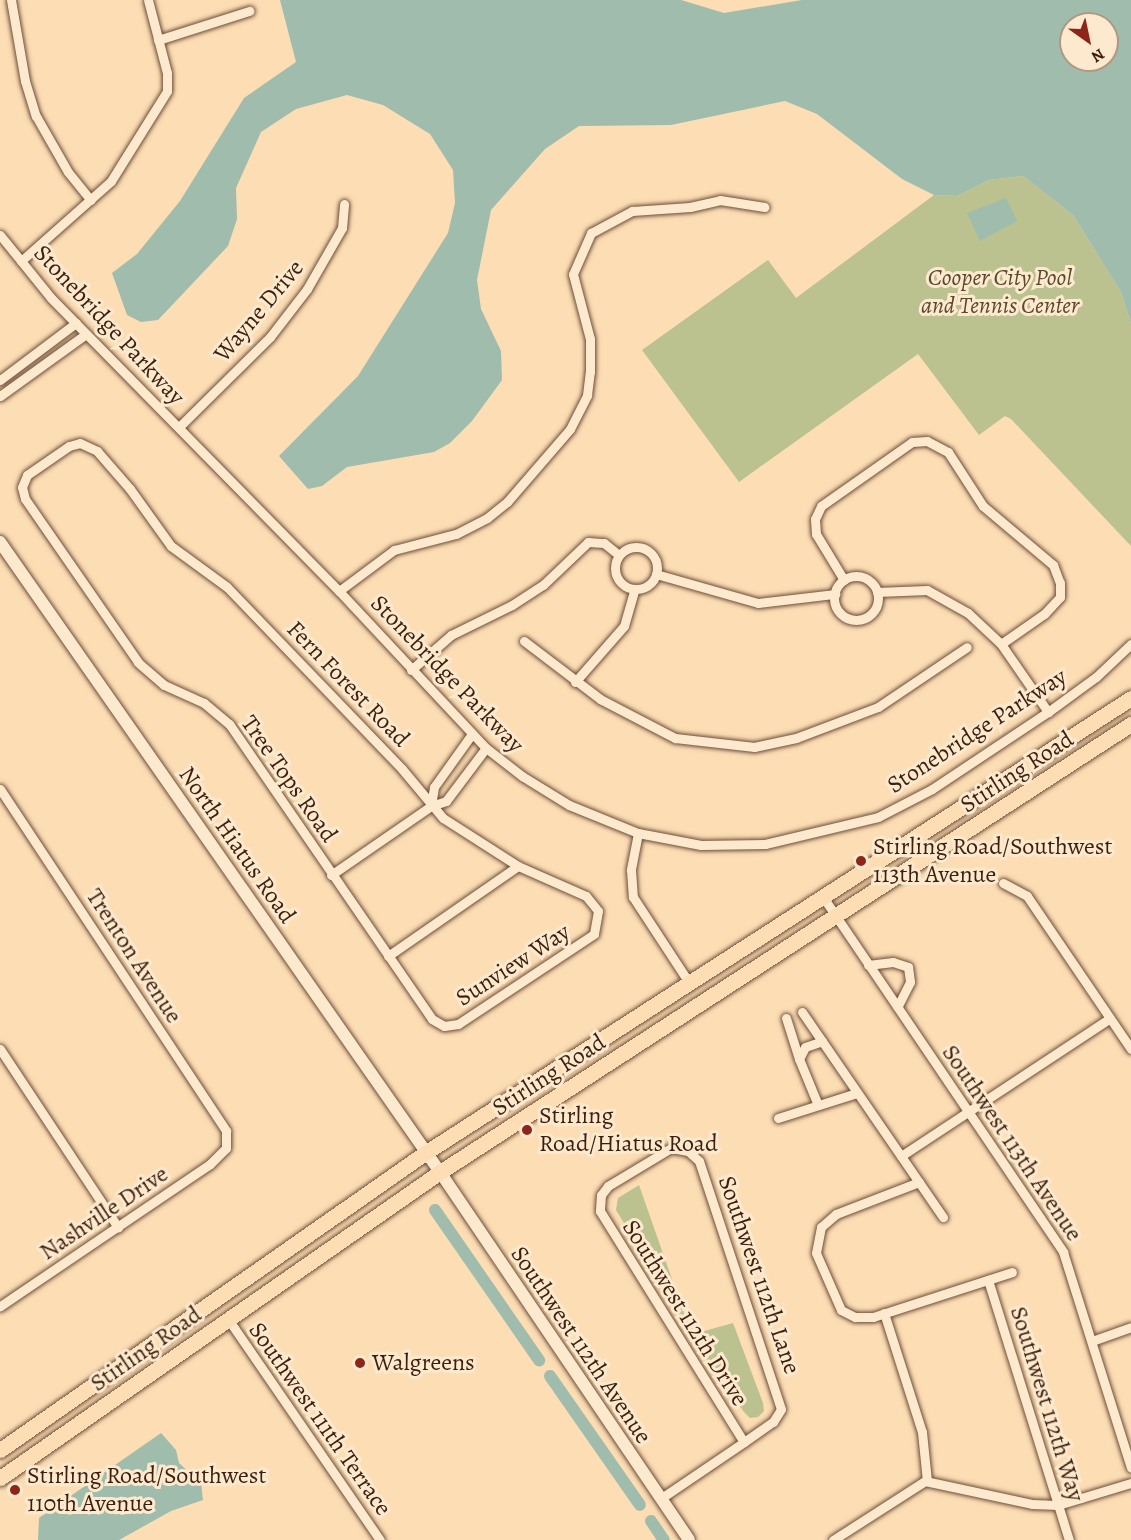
<!DOCTYPE html>
<html>
<head>
<meta charset="utf-8">
<style>
	body { margin:0 }
	#map { position:relative; width:1131px; height:1540px; overflow:hidden; background:#fcddb4; font-family:Alegreya,serif }
	div>[style] { position:absolute }
	[style*='--x'] { left:calc(var(--x)*1px); top:calc(var(--y)*1px); width:calc(var(--w)*1px); rotate:calc(var(--a)*1deg) }
	.green>* { inset:0; background:#bbc290 }
	.water>* { inset:0; background:#9fbcac }
	.canal>* { height:12px; margin:-6px; padding:0 6px; transform-origin:6px; border-radius:6px; background:#9fbcac }
	.roads { filter:drop-shadow(0 0 2px #6e4e38) drop-shadow(0 0 2px #6e4e38) }
	.minor>* { height:9px; margin:-4.5px; padding:0 4.5px; transform-origin:4.5px; border-radius:4.5px; background:#fde9ce }
	.minor>.ring { margin:-4.5px; padding:0; box-sizing:content-box; background:none; border:9px solid #fde9ce; border-radius:50% }
	.tertiary>* { height:12px; margin:-6px; padding:0 6px; transform-origin:6px; border-radius:6px; background:#fde9ce }
	.primary>* { height:15px; margin:-7.5px; padding:0 7.5px; transform-origin:7.5px; border-radius:7.5px; background:#fcddb4 }
	.dots>* { width:16px; height:16px; translate:-50% -50%; box-sizing:border-box; border:3px solid #fde9ce; border-radius:50% }
	span { translate:-50% -50%; white-space:nowrap; text-align:center; line-height:1.15; -webkit-text-stroke:6px #fde9ce; paint-order:stroke }
	.park-label { font-size:24px; color:#5d482f; font-style:italic }
	.street-label { font-size:24px; color:#3e1f0f }
	.poi-label { font-size:24px; color:#3e1f0f }
	.left { translate:0 -50%; text-align:left }
	.north { position:absolute; left:1059px; top:12px; width:60px; height:60px; box-sizing:border-box; background:#fde9ce; border:2px solid #b19882; border-radius:50%; rotate:147deg; font-size:16px; font-weight:700; line-height:24px; text-align:center; color:#3e1f0f }
	.north::after { content:''; display:block; margin:auto; width:21px; height:27px; background:#8f2418; clip-path:polygon(50% 0,100% 100%,50% 72%,0 100%) }
</style>
</head>
<body>
<div id="map">
	<div class="green">
		<i style="clip-path:polygon(1023px 176px,1073px 215px,1121px 292px,1131px 324px,1131px 546px,1011px 419px,1005px 416px,979px 435px,918px 354px,739px 482px,642px 350px,768px 260px,796px 298px,934px 195px,957px 196px,989px 180px)"></i>
		<i style="clip-path:polygon(639px 1185px,686px 1319px,697px 1333px,733px 1323px,763px 1403px,764px 1411px,758px 1417px,750px 1418px,744px 1412px,713px 1370px,616px 1210px,618px 1198px)"></i>
	</div>
	<div class="water">
		<i style="clip-path:polygon(evenodd,280px 0,681px 0,724px 13px,802px 0,1131px 0,1131px 324px,1121px 292px,1073px 215px,1023px 176px,989px 180px,957px 196px,934px 195px,902px 179px,817px 114px,785px 101px,671px 125px,579px 126px,545px 149px,491px 210px,477px 280px,481px 309px,501px 351px,502px 380px,472px 421px,450px 443px,434px 452px,347px 467px,322px 486px,308px 489px,279px 456px,358px 376px,448px 233px,455px 203px,453px 170px,430px 134px,383px 105px,347px 95px,296px 109px,261px 132px,236px 188px,237px 219px,228px 246px,158px 320px,141px 322px,127px 315px,112px 273px,137px 254px,180px 201px,244px 98px,296px 62px,280px 0,1071px 24px,1107px 24px,1107px 60px,1071px 60px,1071px 24px)"></i>
		<i style="clip-path:polygon(1006px 198px,1017px 221px,980px 241px,967px 213px)"></i>
		<i style="clip-path:polygon(161px 1433px,176px 1450px,179px 1463px,201px 1483px,203px 1500px,171px 1511px,119px 1540px,38px 1540px,39px 1518px)"></i>
	</div>
	<div class="canal">
		<i style="--x:435;--y:1210;--w:183;--a:55.3"></i>
		<i style="--x:550;--y:1376;--w:157;--a:55.1"></i>
		<i style="--x:651;--y:1521;--w:23;--a:56"></i>
	</div>
	<div class="roads">
		<div class="minor">
			<i style="--x:11;--y:0;--w:82;--a:80.2"></i>
			<i style="--x:25;--y:81;--w:37;--a:73"></i>
			<i style="--x:36;--y:116;--w:64;--a:60.3"></i>
			<i style="--x:68;--y:172;--w:36;--a:51"></i>
			<i style="--x:158;--y:40;--w:96;--a:-17.7"></i>
			<i style="--x:0;--y:235;--w:81;--a:51"></i>
			<i style="--x:51;--y:298;--w:411;--a:45.5"></i>
			<i style="--x:339;--y:591;--w:215;--a:46.9"></i>
			<i style="--x:486;--y:748;--w:46;--a:37.9"></i>
			<i style="--x:522;--y:776;--w:55;--a:31.7"></i>
			<i style="--x:569;--y:805;--w:74;--a:22.1"></i>
			<i style="--x:638;--y:833;--w:64;--a:10.8"></i>
			<i style="--x:701;--y:845;--w:64;--a:-0.9"></i>
			<i style="--x:765;--y:844;--w:116;--a:-13.4"></i>
			<i style="--x:878;--y:817;--w:61;--a:-27.4"></i>
			<i style="--x:932;--y:789;--w:139;--a:-33.6"></i>
			<i style="--x:1048;--y:712;--w:59;--a:-36.1"></i>
			<i style="--x:1096;--y:677;--w:48;--a:-43.3"></i>
			<i style="--x:21;--y:261;--w:120;--a:-41.6"></i>
			<i style="--x:111;--y:181;--w:106;--a:-58.1"></i>
			<i style="--x:167;--y:91;--w:18;--a:-90"></i>
			<i style="--x:167;--y:73;--w:75;--a:-104.6"></i>
			<i style="--x:0;--y:380;--w:95;--a:-36.9"></i>
			<i style="--x:0;--y:396;--w:106;--a:-35.8"></i>
			<i style="--x:179;--y:427;--w:128;--a:-44.7"></i>
			<i style="--x:270;--y:337;--w:61;--a:-52.4"></i>
			<i style="--x:307;--y:289;--w:70;--a:-60.2"></i>
			<i style="--x:342;--y:228;--w:24;--a:-85"></i>
			<i style="--x:80;--y:443;--w:19;--a:25"></i>
			<i style="--x:97;--y:451;--w:50;--a:49"></i>
			<i style="--x:130;--y:489;--w:70;--a:54.3"></i>
			<i style="--x:171;--y:546;--w:69;--a:36.2"></i>
			<i style="--x:227;--y:587;--w:252;--a:46.1"></i>
			<i style="--x:402;--y:769;--w:64;--a:50.1"></i>
			<i style="--x:443;--y:818;--w:89;--a:32.6"></i>
			<i style="--x:518;--y:866;--w:74;--a:23.8"></i>
			<i style="--x:586;--y:896;--w:19;--a:51"></i>
			<i style="--x:598;--y:911;--w:23;--a:100"></i>
			<i style="--x:594;--y:934;--w:163;--a:146.5"></i>
			<i style="--x:458;--y:1024;--w:14;--a:172"></i>
			<i style="--x:444;--y:1026;--w:14;--a:-150"></i>
			<i style="--x:432;--y:1019;--w:358;--a:-124.5"></i>
			<i style="--x:229;--y:724;--w:33;--a:-140"></i>
			<i style="--x:204;--y:703;--w:44;--a:-155.8"></i>
			<i style="--x:164;--y:685;--w:35;--a:-139"></i>
			<i style="--x:138;--y:662;--w:198;--a:-124.7"></i>
			<i style="--x:25;--y:499;--w:12;--a:-104"></i>
			<i style="--x:22;--y:487;--w:13;--a:-67"></i>
			<i style="--x:27;--y:475;--w:51;--a:-34.6"></i>
			<i style="--x:69;--y:446;--w:11;--a:-15"></i>
			<i class="ring" style="left:615px;top:547px;width:33px;height:33px"></i>
			<i style="--x:656;--y:574;--w:106;--a:15.9"></i>
			<i style="--x:758;--y:603;--w:78;--a:-6.7"></i>
			<i class="ring" style="left:834px;top:576px;width:35px;height:35px"></i>
			<i style="--x:844;--y:580;--w:54;--a:-121.3"></i>
			<i style="--x:816;--y:534;--w:15;--a:-94"></i>
			<i style="--x:815;--y:519;--w:14;--a:-65"></i>
			<i style="--x:821;--y:506;--w:111;--a:-35.1"></i>
			<i style="--x:912;--y:442;--w:15;--a:-4"></i>
			<i style="--x:927;--y:441;--w:24;--a:28"></i>
			<i style="--x:948;--y:452;--w:64;--a:57.1"></i>
			<i style="--x:983;--y:506;--w:92;--a:40.1"></i>
			<i style="--x:1053;--y:565;--w:19;--a:69"></i>
			<i style="--x:1060;--y:583;--w:14;--a:90"></i>
			<i style="--x:1060;--y:597;--w:23;--a:133"></i>
			<i style="--x:1044;--y:614;--w:52;--a:145.1"></i>
			<i style="--x:339;--y:591;--w:69;--a:-36.7"></i>
			<i style="--x:394;--y:550;--w:64;--a:-14.5"></i>
			<i style="--x:456;--y:534;--w:35;--a:-27"></i>
			<i style="--x:487;--y:518;--w:26;--a:-39"></i>
			<i style="--x:507;--y:502;--w:96;--a:-49.2"></i>
			<i style="--x:570;--y:429;--w:38;--a:-63"></i>
			<i style="--x:587;--y:395;--w:23;--a:-83"></i>
			<i style="--x:590;--y:372;--w:33;--a:-90"></i>
			<i style="--x:590;--y:339;--w:67;--a:-104.7"></i>
			<i style="--x:573;--y:274;--w:45;--a:-66.3"></i>
			<i style="--x:591;--y:233;--w:47;--a:-28.2"></i>
			<i style="--x:632;--y:211;--w:58;--a:-3.9"></i>
			<i style="--x:690;--y:207;--w:31;--a:-13"></i>
			<i style="--x:720;--y:200;--w:45;--a:9"></i>
			<i style="--x:877;--y:592;--w:50;--a:-2.3"></i>
			<i style="--x:927;--y:590;--w:47;--a:29.3"></i>
			<i style="--x:968;--y:613;--w:45;--a:43.2"></i>
			<i style="--x:1001;--y:644;--w:83;--a:55.3"></i>
			<i style="--x:524;--y:641;--w:96;--a:37.3"></i>
			<i style="--x:600;--y:699;--w:85;--a:27.5"></i>
			<i style="--x:675;--y:738;--w:80;--a:6.5"></i>
			<i style="--x:754;--y:747;--w:43;--a:-12.1"></i>
			<i style="--x:796;--y:738;--w:88;--a:-20.7"></i>
			<i style="--x:878;--y:707;--w:107;--a:-34"></i>
			<i style="--x:411;--y:670;--w:53;--a:-41.2"></i>
			<i style="--x:451;--y:635;--w:68;--a:-26.2"></i>
			<i style="--x:512;--y:605;--w:37;--a:-33"></i>
			<i style="--x:543;--y:585;--w:62;--a:-43.7"></i>
			<i style="--x:588;--y:542;--w:16;--a:4"></i>
			<i style="--x:604;--y:543;--w:19;--a:39"></i>
			<i style="--x:575;--y:682;--w:74;--a:-48.8"></i>
			<i style="--x:624;--y:626;--w:37;--a:-74"></i>
			<i style="--x:0;--y:789;--w:410;--a:56.5"></i>
			<i style="--x:226;--y:1131;--w:17;--a:90"></i>
			<i style="--x:226;--y:1148;--w:23;--a:135"></i>
			<i style="--x:210;--y:1164;--w:254;--a:145.9"></i>
			<i style="--x:431;--y:806;--w:19;--a:-81"></i>
			<i style="--x:434;--y:787;--w:65;--a:-54.4"></i>
			<i style="--x:638;--y:833;--w:38;--a:101"></i>
			<i style="--x:631;--y:870;--w:27;--a:86"></i>
			<i style="--x:633;--y:897;--w:104;--a:56.8"></i>
			<i style="--x:331;--y:875;--w:121;--a:-34.6"></i>
			<i style="--x:431;--y:806;--w:16;--a:-18"></i>
			<i style="--x:446;--y:801;--w:66;--a:-53"></i>
			<i style="--x:1003;--y:883;--w:27;--a:28"></i>
			<i style="--x:1027;--y:896;--w:185;--a:55.8"></i>
			<i style="--x:823;--y:897;--w:429;--a:55.9"></i>
			<i style="--x:1063;--y:1252;--w:226;--a:72.5"></i>
			<i style="--x:388;--y:956;--w:158;--a:-34.7"></i>
			<i style="--x:868;--y:965;--w:25;--a:-7"></i>
			<i style="--x:893;--y:962;--w:16;--a:18"></i>
			<i style="--x:908;--y:967;--w:15;--a:82"></i>
			<i style="--x:910;--y:982;--w:28;--a:117"></i>
			<i style="--x:802;--y:1012;--w:249;--a:55.5"></i>
			<i style="--x:786;--y:1018;--w:43;--a:72.4"></i>
			<i style="--x:0;--y:1049;--w:214;--a:56.5"></i>
			<i style="--x:818;--y:1105;--w:50;--a:-112.4"></i>
			<i style="--x:799;--y:1059;--w:13;--a:-63"></i>
			<i style="--x:805;--y:1047;--w:18;--a:-19"></i>
			<i style="--x:778;--y:1118;--w:83;--a:-17.6"></i>
			<i style="--x:901;--y:1156;--w:250;--a:-33.4"></i>
			<i style="--x:919;--y:1182;--w:89;--a:158.9"></i>
			<i style="--x:836;--y:1214;--w:20;--a:139"></i>
			<i style="--x:821;--y:1227;--w:26;--a:101"></i>
			<i style="--x:816;--y:1253;--w:62;--a:66.3"></i>
			<i style="--x:841;--y:1310;--w:16;--a:27"></i>
			<i style="--x:855;--y:1317;--w:18;--a:0"></i>
			<i style="--x:873;--y:1317;--w:146;--a:-17.9"></i>
			<i style="--x:988;--y:1280;--w:272;--a:72.7"></i>
			<i style="--x:884;--y:1313;--w:125;--a:72.3"></i>
			<i style="--x:922;--y:1432;--w:49;--a:84.2"></i>
			<i style="--x:228;--y:1319;--w:268;--a:55.5"></i>
			<i style="--x:1092;--y:1341;--w:41;--a:-19.7"></i>
			<i style="--x:660;--y:1499;--w:102;--a:-34.2"></i>
			<i style="--x:744;--y:1442;--w:35;--a:-35"></i>
			<i style="--x:773;--y:1422;--w:15;--a:-58"></i>
			<i style="--x:781;--y:1409;--w:261;--a:-108.3"></i>
			<i style="--x:699;--y:1161;--w:15;--a:-138"></i>
			<i style="--x:688;--y:1151;--w:17;--a:-170"></i>
			<i style="--x:671;--y:1148;--w:74;--a:148.9"></i>
			<i style="--x:608;--y:1186;--w:11;--a:128"></i>
			<i style="--x:601;--y:1195;--w:16;--a:94"></i>
			<i style="--x:600;--y:1211;--w:272;--a:58.1"></i>
			<i style="--x:833;--y:1540;--w:109;--a:-32.7"></i>
			<i style="--x:925;--y:1481;--w:109;--a:12.1"></i>
			<i style="--x:1032;--y:1504;--w:26;--a:2"></i>
			<i style="--x:1058;--y:1505;--w:76;--a:-16.8"></i>
		</div>
		<div class="tertiary">
			<i style="--x:0;--y:542;--w:768;--a:55.07"></i>
			<i style="--x:440;--y:1172;--w:444;--a:55.9"></i>
		</div>
		<div class="primary">
			<i style="--x:0;--y:1450;--w:518;--a:-34.95"></i>
			<i style="--x:425;--y:1153;--w:840;--a:-32.8"></i>
			<i style="--x:0;--y:1478;--w:536;--a:-34.82"></i>
			<i style="--x:440;--y:1172;--w:824;--a:-32.96"></i>
		</div>
	</div>
	<div class="dots">
		<i style="left:861px;top:861px;background:#8f2418"></i>
		<i style="left:527px;top:1130px;background:#8f2418"></i>
		<i style="left:360px;top:1363px;background:#8f2418"></i>
		<i style="left:15px;top:1490px;background:#8f2418"></i>
	</div>
	<div class="park-label">
		<span style="left:1000px;top:292px">Cooper City Pool<br>and Tennis Center</span>
	</div>
	<div class="street-label">
		<span style="left:259px;top:311px;rotate:-50deg">Wayne Drive</span>
		<span style="left:109px;top:325px;rotate:47deg">Stonebridge Parkway</span>
		<span style="left:447px;top:674px;rotate:46deg">Stonebridge Parkway</span>
		<span style="left:348px;top:684px;rotate:46deg">Fern Forest Road</span>
		<span style="left:977px;top:731px;rotate:-33deg">Stonebridge Parkway</span>
		<span style="left:1017px;top:772px;rotate:-33deg">Stirling Road</span>
		<span style="left:289px;top:779px;rotate:55deg">Tree Tops Road</span>
		<span style="left:237px;top:845px;rotate:55deg">North Hiatus Road</span>
		<span style="left:134px;top:956px;rotate:57deg">Trenton Avenue</span>
		<span style="left:513px;top:965px;rotate:-33deg">Sunview Way</span>
		<span style="left:549px;top:1075px;rotate:-33deg">Stirling Road</span>
		<span style="left:1012px;top:1143px;rotate:56deg">Southwest 113th Avenue</span>
		<span style="left:104px;top:1213px;rotate:-34deg">Nashville Drive</span>
		<span style="left:759px;top:1275px;rotate:71deg">Southwest 112th Lane</span>
		<span style="left:685px;top:1313px;rotate:58deg">Southwest 112th Drive</span>
		<span style="left:581px;top:1345px;rotate:56deg">Southwest 112th Avenue</span>
		<span style="left:146px;top:1349px;rotate:-35deg">Stirling Road</span>
		<span style="left:1047px;top:1404px;rotate:73deg">Southwest 112th Way</span>
		<span style="left:320px;top:1419px;rotate:55deg">Southwest 111th Terrace</span>
	</div>
	<div class="poi-label">
		<span class="left" style="left:873px;top:861px">Stirling Road/Southwest<br>113th Avenue</span>
		<span class="left" style="left:539px;top:1130px">Stirling<br>Road/Hiatus Road</span>
		<span class="left" style="left:372px;top:1363px">Walgreens</span>
		<span class="left" style="left:27px;top:1490px">Stirling Road/Southwest<br>110th Avenue</span>
	</div>
	<div class="north">N</div>
</div>
</body>
</html>
